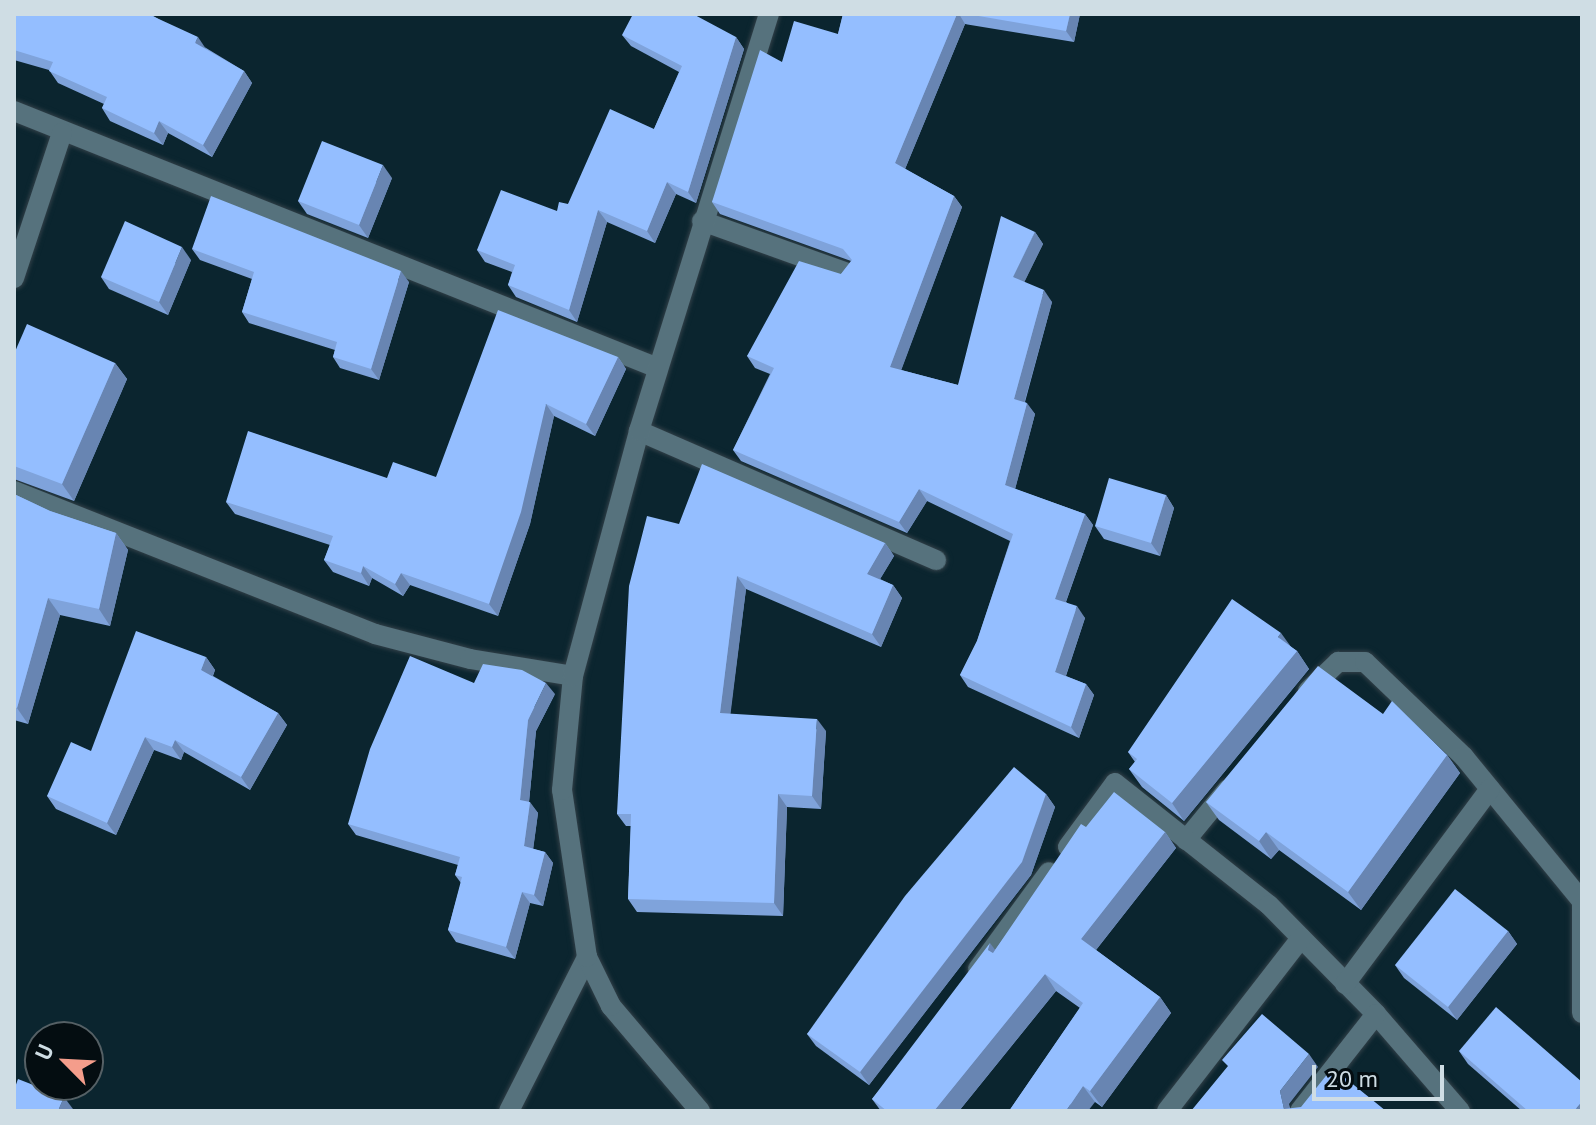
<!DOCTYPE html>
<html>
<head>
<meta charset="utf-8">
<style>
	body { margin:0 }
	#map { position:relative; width:1596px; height:1125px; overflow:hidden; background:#0b252f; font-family:"PT Sans",sans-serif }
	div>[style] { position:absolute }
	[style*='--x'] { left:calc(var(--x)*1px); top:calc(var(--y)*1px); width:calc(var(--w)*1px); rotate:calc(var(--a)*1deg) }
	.roads { filter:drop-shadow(0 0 2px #324048) drop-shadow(0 0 2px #324048) }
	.minor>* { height:20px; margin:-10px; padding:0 10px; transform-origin:10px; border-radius:10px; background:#56727d }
	.wall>* { inset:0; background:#7fa3db }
	.shaded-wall>* { inset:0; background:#6885b2 }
	.building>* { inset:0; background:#94beff }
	span { translate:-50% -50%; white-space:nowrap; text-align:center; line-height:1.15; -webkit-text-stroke:8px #040d11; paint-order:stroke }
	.frame { position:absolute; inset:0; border:16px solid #cfdde4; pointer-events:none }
	.north { position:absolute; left:24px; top:1021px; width:80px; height:80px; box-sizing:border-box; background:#040d11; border:2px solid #556065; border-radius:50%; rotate:294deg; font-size:22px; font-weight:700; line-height:32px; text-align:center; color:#cfdde4 }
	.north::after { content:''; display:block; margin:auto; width:28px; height:36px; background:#f49d8b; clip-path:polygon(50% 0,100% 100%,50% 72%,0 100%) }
	.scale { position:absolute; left:1312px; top:1065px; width:132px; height:36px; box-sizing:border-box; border:4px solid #cfdde4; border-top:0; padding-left:10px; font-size:24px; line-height:28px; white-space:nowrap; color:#cfdde4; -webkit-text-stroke:6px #040d11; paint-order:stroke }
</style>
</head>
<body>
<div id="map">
	<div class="roads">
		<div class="minor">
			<i style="--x:14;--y:111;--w:693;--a:21.76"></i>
			<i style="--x:702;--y:221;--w:154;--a:19.7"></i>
			<i style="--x:14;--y:278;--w:153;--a:-71.7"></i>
			<i style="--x:639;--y:431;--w:324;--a:23.5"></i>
			<i style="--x:14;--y:491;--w:388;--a:21.6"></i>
			<i style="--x:375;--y:634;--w:98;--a:14.7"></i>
			<i style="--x:470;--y:659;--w:104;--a:9.4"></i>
			<i style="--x:1308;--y:691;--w:42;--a:-44"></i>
			<i style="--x:1338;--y:662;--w:27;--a:0"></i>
			<i style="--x:1365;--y:662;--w:137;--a:43.8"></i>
			<i style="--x:1464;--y:757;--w:186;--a:50.7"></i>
			<i style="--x:1582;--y:901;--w:112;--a:90"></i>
			<i style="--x:1186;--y:840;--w:65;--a:-50.6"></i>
			<i style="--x:1068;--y:847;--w:79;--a:-53.7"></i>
			<i style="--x:1115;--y:783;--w:196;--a:38.4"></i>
			<i style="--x:1269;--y:905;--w:153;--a:45.5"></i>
			<i style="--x:1376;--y:1014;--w:128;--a:49.1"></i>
			<i style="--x:978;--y:969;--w:120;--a:-53.8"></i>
			<i style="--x:1345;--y:984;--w:243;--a:-53.4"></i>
			<i style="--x:509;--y:1111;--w:173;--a:-63.1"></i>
			<i style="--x:700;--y:1111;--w:138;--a:-130.3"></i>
			<i style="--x:611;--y:1006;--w:55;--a:-116.1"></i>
			<i style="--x:587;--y:957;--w:169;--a:-98.5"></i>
			<i style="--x:562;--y:790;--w:115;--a:-84.5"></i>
			<i style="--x:573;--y:676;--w:254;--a:-74.9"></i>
			<i style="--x:639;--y:431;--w:437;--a:-72.7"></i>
			<i style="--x:1167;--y:1111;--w:219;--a:-52.2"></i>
			<i style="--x:1300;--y:1111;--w:123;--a:-51.9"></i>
		</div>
	</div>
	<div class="wall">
		<i style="clip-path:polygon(14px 14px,150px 14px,244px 71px,252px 83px,212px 157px,168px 133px,163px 145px,110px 121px,102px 108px,104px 104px,58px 83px,49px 70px,14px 60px)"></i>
		<i style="clip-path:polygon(843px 14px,1080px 14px,1074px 42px,965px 24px,905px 169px,954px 196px,962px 207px,901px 370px,958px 385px,1035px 232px,1043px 244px,1024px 282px,1052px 302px,1025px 402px,1035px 414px,1015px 489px,1085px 514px,1093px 525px,1066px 602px,1085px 618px,1066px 676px,1086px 684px,1094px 695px,1079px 738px,968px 687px,960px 675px,977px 641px,1010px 541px,927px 501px,907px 533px,741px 461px,733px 450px,770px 374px,755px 368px,747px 356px,841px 274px,851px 261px,720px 214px,712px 202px,782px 62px,838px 34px)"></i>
		<i style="clip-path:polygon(622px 35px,736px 37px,744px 49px,696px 203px,676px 194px,655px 243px,607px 222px,577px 322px,516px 297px,508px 285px,512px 272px,485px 262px,477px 250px,557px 211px,568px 204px,654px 129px,679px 72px,631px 46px)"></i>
		<i style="clip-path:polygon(392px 178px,368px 238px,307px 214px,298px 201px)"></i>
		<i style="clip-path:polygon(192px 249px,409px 282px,379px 380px,340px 368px,333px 357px,335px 350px,249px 323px,242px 312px,252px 279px,200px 260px)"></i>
		<i style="clip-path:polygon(191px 260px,168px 315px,109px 289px,101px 277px)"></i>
		<i style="clip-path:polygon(14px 354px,115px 363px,127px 379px,74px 501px,14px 479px)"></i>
		<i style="clip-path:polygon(618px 357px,626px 369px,595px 436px,554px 416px,530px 524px,498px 616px,410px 585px,403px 596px,372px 578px,369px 586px,333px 572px,324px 560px,330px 545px,235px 514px,226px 502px,387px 478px,436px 477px)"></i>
		<i style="clip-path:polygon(14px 494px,50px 511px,116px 533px,128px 550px,110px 626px,60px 615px,28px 724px,14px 720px)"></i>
		<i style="clip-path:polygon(1166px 495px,1174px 508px,1160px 556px,1104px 539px,1095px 526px)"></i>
		<i style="clip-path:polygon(679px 524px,885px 543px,894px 556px,880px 579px,893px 585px,902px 598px,881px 647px,746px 589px,730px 714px,826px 731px,821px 809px,787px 807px,783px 916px,637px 912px,628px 899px,631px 826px,626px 826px,617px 814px)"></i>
		<i style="clip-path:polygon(1291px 647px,1297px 651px,1309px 669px,1184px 821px,1142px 787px,1129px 769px,1135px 762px,1128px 752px)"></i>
		<i style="clip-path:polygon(206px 657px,215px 670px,213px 676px,278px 713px,287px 725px,250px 790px,184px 752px,181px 760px,154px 750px,116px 835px,56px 809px,47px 796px)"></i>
		<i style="clip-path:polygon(555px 694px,536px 731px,529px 802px,538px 813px,533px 849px,545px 852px,553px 863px,543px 906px,530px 903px,515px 959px,456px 942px,448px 930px,461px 883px,455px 875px,458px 865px,356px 835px,348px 824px)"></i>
		<i style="clip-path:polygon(1383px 714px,1447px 755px,1460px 773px,1361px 910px,1279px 850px,1271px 859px,1219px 820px,1206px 802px)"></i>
		<i style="clip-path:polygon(1046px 794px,1055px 807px,1031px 875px,869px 1085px,816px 1046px,807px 1034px)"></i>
		<i style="clip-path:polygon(1086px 827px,1165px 832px,1176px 848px,1096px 950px,1160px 997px,1171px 1013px,1102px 1107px,1095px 1102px,1009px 1111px,1080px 1008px,1056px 991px,959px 1111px,881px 1111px,872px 1099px,995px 950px)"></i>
		<i style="clip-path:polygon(1508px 931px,1517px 944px,1457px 1020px,1404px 978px,1395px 965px)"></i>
		<i style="clip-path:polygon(1459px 1051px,1582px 1111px,1522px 1111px,1468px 1064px)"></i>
	</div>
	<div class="shaded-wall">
		<i style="clip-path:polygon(957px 14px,959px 14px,965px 24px,903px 174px,895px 163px)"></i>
		<i style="clip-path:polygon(1070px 14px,1080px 14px,1074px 42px,1066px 31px)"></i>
		<i style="clip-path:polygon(198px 37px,206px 49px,195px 43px)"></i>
		<i style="clip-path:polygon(736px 37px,744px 49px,696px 203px,688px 192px)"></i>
		<i style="clip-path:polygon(244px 71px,252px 83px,212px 157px,203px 145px)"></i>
		<i style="clip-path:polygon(159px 121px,168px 133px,163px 145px,154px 133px)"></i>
		<i style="clip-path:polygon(383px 165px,392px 178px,368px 238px,359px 225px)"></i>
		<i style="clip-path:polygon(667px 182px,676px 194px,655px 243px,647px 231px)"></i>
		<i style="clip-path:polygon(954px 196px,962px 207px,898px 379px,890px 367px)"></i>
		<i style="clip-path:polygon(598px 210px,607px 222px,577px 322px,569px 310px)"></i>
		<i style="clip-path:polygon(1035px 232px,1043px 244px,1021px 289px,1013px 277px)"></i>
		<i style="clip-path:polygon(182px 247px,191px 260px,168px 315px,159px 302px)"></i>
		<i style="clip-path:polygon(401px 271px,409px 282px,379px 380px,371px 369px)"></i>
		<i style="clip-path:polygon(1044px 290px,1052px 302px,1022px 411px,1014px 399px)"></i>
		<i style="clip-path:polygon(618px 357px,626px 369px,595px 436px,586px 424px)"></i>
		<i style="clip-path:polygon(115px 363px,127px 379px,74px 501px,62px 484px)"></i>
		<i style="clip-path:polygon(1027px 403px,1035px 414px,1013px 497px,1005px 485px)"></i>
		<i style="clip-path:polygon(546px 404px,554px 416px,530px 524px,498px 616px,489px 604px)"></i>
		<i style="clip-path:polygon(919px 489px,927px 501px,907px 533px,899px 522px)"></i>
		<i style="clip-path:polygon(1166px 495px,1174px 508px,1160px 556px,1151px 543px)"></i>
		<i style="clip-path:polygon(1085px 514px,1093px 525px,1063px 610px,1055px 599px)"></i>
		<i style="clip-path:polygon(116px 533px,128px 550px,110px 626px,99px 609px)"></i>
		<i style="clip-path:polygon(885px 543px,894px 556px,876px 586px,867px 574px)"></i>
		<i style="clip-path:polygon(363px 566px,372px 578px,369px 586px,361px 573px)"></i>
		<i style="clip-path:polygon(401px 573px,410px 585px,403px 596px,395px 584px)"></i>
		<i style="clip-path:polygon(737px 576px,746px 589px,729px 726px,720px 713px)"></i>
		<i style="clip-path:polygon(893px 585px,902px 598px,881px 647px,872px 634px)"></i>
		<i style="clip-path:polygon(48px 598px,60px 615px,28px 724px,17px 708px)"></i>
		<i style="clip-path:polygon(1077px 606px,1085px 618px,1063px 684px,1055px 672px)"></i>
		<i style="clip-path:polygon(1281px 633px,1294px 651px,1278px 637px)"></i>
		<i style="clip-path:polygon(1297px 651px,1309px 669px,1184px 821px,1172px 803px)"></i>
		<i style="clip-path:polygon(206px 657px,215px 670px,210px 682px,201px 670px)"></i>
		<i style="clip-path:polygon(546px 683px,555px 694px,536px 731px,528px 812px,520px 800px,528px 720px)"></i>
		<i style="clip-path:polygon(1086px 684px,1094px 695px,1079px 738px,1071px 727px)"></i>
		<i style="clip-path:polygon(278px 713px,287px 725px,250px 790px,241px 777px)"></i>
		<i style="clip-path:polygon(817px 719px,826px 731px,821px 809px,812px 796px)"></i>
		<i style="clip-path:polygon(145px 737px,154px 750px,116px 835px,107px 823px)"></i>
		<i style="clip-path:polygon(175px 740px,184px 752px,181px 760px,172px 747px)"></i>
		<i style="clip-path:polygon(1447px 755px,1460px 773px,1361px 910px,1348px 892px)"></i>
		<i style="clip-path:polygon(778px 794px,787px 807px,783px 916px,774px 903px)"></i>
		<i style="clip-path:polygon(1046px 794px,1055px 807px,1031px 875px,869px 1085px,860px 1072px)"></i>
		<i style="clip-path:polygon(530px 802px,538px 813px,532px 858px,524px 846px)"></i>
		<i style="clip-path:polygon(1165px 832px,1176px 848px,1092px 955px,1081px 939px)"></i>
		<i style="clip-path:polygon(1266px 832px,1279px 850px,1271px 859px,1259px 841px)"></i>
		<i style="clip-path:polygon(545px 852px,553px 863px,543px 906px,534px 895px)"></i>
		<i style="clip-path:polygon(522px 892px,530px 903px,515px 959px,506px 947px)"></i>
		<i style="clip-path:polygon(1508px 931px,1517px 944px,1457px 1020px,1448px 1007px)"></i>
		<i style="clip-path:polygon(990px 943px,1002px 959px,988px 950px)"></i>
		<i style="clip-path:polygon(1045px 974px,1056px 991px,959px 1111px,934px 1111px)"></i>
		<i style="clip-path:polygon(1160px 997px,1171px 1013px,1102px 1107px,1090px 1091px)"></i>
		<i style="clip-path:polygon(1309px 1054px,1318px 1067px,1289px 1104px,1291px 1111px,1284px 1109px,1280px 1091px)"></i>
		<i style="clip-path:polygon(1083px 1086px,1095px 1102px,1088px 1111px,1066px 1111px)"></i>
		<i style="clip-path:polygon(64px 1097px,73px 1109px,72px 1111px,58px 1111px)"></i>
		<i style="clip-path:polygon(1582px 1102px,1582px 1111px,1574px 1111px)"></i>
	</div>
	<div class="building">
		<i style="clip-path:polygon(14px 14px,148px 14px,198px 37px,195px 43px,244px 71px,203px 145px,159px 121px,154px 133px,102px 108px,107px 97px,49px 71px,53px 62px,14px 50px)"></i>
		<i style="clip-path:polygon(633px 14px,693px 14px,736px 37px,688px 192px,667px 182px,647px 231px,598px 210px,569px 310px,508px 285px,515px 265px,477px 250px,501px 190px,557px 211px,559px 202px,568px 204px,610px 109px,654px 129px,682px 66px,622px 35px)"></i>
		<i style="clip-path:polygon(843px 14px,957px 14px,895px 163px,954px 196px,890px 367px,958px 385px,1001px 216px,1035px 232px,1013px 277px,1044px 290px,1014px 399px,1027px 403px,1005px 485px,1085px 514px,1055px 599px,1077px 606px,1055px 672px,1086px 684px,1071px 727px,960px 675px,977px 641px,1013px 534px,919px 489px,899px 522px,733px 450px,774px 368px,747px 356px,799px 261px,841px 274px,852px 260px,843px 249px,712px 202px,760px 50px,782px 62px,794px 21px,838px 34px)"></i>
		<i style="clip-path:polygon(967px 14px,1070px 14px,1066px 31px)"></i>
		<i style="clip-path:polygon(322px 141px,383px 165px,359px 225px,298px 201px)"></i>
		<i style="clip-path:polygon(211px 196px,401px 271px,371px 369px,333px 357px,337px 342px,242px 312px,254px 272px,192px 249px)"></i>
		<i style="clip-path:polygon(125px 221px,182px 247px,159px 302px,101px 277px)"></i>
		<i style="clip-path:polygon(498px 310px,618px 357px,586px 424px,546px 404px,521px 512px,489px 604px,401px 573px,395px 584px,363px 566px,361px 573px,324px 560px,333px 536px,226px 502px,248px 431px,387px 478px,393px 462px,436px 477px)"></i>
		<i style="clip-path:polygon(27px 324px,115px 363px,62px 484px,14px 466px,14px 354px)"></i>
		<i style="clip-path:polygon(702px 464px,885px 543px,867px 574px,893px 585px,872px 634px,737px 576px,720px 713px,817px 719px,812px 796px,778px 794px,774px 903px,628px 899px,631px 814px,617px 814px,629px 586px,647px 516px,679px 524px)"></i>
		<i style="clip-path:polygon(1109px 478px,1166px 495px,1151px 543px,1095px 526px)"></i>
		<i style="clip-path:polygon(14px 494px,50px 511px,116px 533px,99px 609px,48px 598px,17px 708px,14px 707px)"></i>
		<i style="clip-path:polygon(1232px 599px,1281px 633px,1278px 637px,1297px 651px,1172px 803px,1129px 769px,1137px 759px,1128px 752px)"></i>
		<i style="clip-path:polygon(136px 631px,206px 657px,201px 670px,278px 713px,241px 777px,175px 740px,172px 747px,145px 737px,107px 823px,47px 796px,71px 742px,91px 751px)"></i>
		<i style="clip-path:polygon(410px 656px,474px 683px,483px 664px,522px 670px,546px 683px,528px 720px,520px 800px,530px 802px,524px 846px,545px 852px,534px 895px,522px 892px,506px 947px,448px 930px,462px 877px,455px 875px,460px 857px,348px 824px,370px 749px)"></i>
		<i style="clip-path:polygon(1318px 666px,1383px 714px,1392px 701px,1447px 755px,1348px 892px,1266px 832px,1259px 841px,1206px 802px)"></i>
		<i style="clip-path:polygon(1014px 767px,1046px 794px,1022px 862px,860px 1072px,807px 1034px,905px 896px)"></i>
		<i style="clip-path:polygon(1114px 792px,1165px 832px,1081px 939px,1160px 997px,1090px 1091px,1083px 1086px,1066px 1111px,1009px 1111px,1083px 1003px,1045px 974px,934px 1111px,887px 1111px,872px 1099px,990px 943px,988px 950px,993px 953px,1081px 824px,1086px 827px)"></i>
		<i style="clip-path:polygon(1455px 889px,1508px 931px,1448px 1007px,1395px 965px)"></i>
		<i style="clip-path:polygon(1496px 1007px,1582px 1082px,1582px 1102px,1574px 1111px,1528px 1111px,1459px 1051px)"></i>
		<i style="clip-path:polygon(1262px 1014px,1309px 1054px,1280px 1091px,1284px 1109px,1301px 1107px,1329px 1072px,1340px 1082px,1344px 1077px,1386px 1111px,1191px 1111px,1228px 1066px,1222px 1060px)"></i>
		<i style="clip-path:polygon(18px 1079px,64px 1097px,58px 1111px,14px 1111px,14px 1090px)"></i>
	</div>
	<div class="frame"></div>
	<div class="north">U</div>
	<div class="scale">20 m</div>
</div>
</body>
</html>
